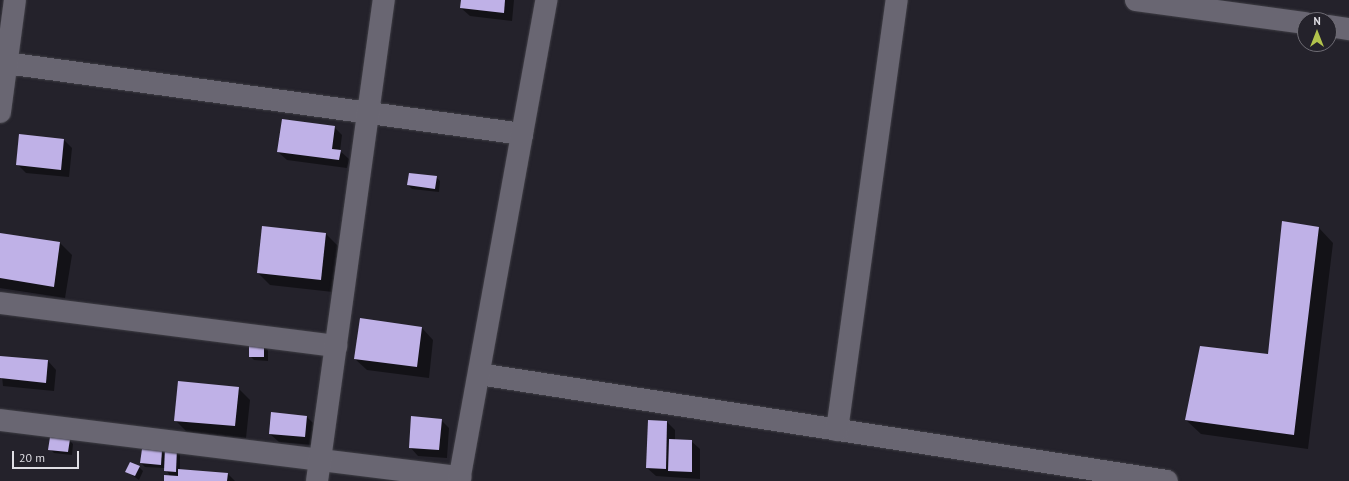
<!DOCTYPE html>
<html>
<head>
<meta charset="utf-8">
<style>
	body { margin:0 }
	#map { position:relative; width:1349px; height:481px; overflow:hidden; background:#24222b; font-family:"PT Sans",sans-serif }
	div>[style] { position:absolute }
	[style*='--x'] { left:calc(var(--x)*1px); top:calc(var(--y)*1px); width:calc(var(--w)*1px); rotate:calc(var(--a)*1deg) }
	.shadow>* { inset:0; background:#0007 }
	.building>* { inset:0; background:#bfb1e7 }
	.roads { filter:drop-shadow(0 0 1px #3f3e45) drop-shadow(0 0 1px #3f3e45) }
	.minor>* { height:22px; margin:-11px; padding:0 11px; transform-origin:11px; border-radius:11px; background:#696672 }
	span { translate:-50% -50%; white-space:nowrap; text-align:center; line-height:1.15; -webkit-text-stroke:4px #24222b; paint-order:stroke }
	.north { position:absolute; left:1297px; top:12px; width:40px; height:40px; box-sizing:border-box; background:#24222b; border:1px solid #6f6d75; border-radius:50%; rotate:0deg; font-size:11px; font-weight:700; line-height:16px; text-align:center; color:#dfdee4 }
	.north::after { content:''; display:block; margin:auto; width:14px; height:18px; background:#b2c34c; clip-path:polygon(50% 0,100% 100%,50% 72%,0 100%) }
	.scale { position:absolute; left:12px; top:451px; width:67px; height:18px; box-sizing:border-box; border:2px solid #dfdee4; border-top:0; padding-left:5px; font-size:12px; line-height:14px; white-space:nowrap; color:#dfdee4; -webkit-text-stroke:3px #24222b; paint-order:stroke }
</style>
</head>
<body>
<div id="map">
	<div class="shadow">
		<i style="clip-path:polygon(462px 0,514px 0,512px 21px,470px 16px,461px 8px)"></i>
		<i style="clip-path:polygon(334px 127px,342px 135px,340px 151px,349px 159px,347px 168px,287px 160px,278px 152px)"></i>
		<i style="clip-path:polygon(20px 135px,64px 140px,72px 148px,69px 177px,26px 173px,17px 164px)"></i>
		<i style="clip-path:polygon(436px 177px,440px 181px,439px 192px,412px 189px,408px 185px)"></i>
		<i style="clip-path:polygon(1319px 228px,1333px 243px,1308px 449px,1201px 434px,1186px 420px,1269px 355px)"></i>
		<i style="clip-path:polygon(0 234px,60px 243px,72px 255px,65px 298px,0 288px)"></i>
		<i style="clip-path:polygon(326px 234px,338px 246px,333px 292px,270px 285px,258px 273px)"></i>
		<i style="clip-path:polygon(422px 328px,433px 340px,429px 378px,367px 370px,355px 359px)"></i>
		<i style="clip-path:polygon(264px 346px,268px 350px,268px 361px,254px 360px,250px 356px)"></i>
		<i style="clip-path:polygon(0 357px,48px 361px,56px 370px,54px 391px,3px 386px)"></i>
		<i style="clip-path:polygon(238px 388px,250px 400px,246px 438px,187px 432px,175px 420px)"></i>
		<i style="clip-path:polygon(272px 414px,307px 417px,315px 425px,313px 445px,279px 442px,270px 434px)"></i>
		<i style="clip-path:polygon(441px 420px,449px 428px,447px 458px,418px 456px,410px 447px)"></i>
		<i style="clip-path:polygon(649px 421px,667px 422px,675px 430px,675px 441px,691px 441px,700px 449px,700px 479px,656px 476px,647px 468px)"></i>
		<i style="clip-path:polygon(69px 440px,73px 444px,72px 455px,54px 453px,50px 449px)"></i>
		<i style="clip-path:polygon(166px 449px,180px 453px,180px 470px,228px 474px,235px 481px,165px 481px,170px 476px,165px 468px,145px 467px,141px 463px,162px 451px,166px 455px)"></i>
		<i style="clip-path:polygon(139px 467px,143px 471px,139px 480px,126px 471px)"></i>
	</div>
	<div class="building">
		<i style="clip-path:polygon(461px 0,505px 0,504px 13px,460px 8px)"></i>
		<i style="clip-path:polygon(282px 119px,335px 126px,332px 149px,341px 150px,339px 160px,277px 152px)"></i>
		<i style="clip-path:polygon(19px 134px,64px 139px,61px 170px,16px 165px)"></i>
		<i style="clip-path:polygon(409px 173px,437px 176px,435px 189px,407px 185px)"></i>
		<i style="clip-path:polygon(1282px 221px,1319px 227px,1294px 435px,1185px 420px,1200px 346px,1268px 354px)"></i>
		<i style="clip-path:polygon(262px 226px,326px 233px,321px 280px,257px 273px)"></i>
		<i style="clip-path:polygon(0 233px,60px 242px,54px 287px,0 278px)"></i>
		<i style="clip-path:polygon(360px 318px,422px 327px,417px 367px,354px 359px)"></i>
		<i style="clip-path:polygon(249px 344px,264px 345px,264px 357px,249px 357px)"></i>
		<i style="clip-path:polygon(0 356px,48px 360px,46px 383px,0 378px)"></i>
		<i style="clip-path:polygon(178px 381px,239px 387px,235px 426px,174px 421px)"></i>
		<i style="clip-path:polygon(271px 412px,307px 416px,305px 437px,269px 434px)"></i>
		<i style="clip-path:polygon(411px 416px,442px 419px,439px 450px,409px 448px)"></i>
		<i style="clip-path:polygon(648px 420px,667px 421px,666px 469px,646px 468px)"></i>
		<i style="clip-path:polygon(50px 437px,70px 439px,68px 452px,48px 450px)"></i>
		<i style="clip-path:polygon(669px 439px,692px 440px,692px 472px,668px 471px)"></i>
		<i style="clip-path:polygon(165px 448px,177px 448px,176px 472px,164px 471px)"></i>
		<i style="clip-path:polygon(142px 449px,162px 450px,161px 465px,140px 463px)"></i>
		<i style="clip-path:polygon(130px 462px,140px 466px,135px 476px,125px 472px)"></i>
		<i style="clip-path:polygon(178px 469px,228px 473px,227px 481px,164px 481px,164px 475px,178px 476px)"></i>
	</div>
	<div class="roads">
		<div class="minor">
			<i style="--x:1136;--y:0;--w:171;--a:7.8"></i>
			<i style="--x:1329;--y:26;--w:20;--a:9"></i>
			<i style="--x:6;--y:63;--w:521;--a:7.83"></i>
			<i style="--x:0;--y:112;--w:113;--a:-82.4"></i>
			<i style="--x:0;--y:303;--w:339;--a:7.3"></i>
			<i style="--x:479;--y:374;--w:696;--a:8.84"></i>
			<i style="--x:0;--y:420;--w:464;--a:7.1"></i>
			<i style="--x:837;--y:430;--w:434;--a:-82.1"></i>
			<i style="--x:317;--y:481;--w:486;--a:-82.1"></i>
			<i style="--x:459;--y:481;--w:489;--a:-79.7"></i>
		</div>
	</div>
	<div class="north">N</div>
	<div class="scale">20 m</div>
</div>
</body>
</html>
